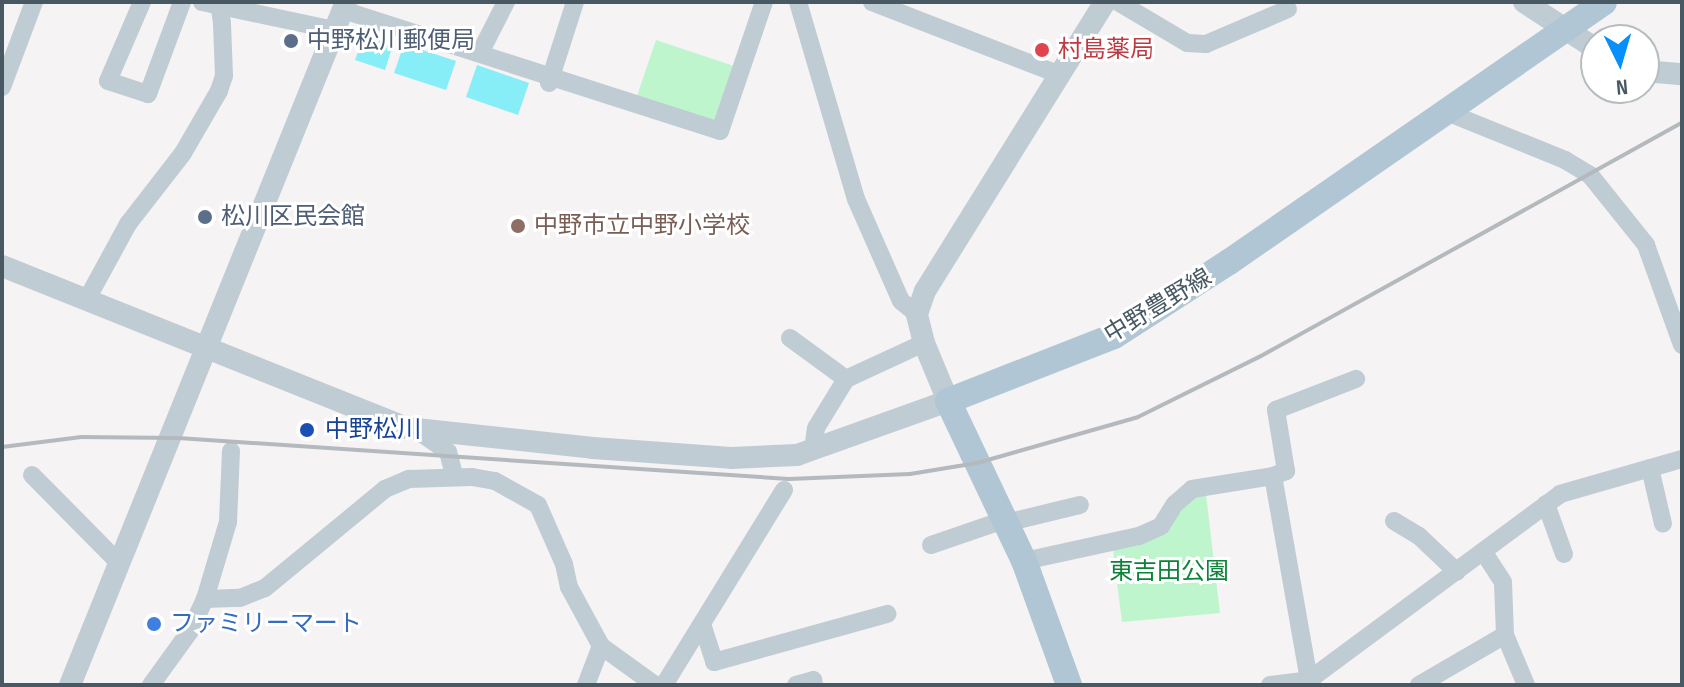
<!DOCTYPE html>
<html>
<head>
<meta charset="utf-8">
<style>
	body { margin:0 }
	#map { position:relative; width:1684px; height:687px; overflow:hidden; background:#f5f3f3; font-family:"Sofia Sans Condensed","Noto Sans JP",sans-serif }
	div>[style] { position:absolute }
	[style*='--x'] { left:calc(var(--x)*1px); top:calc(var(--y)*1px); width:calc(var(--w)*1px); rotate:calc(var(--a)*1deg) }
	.green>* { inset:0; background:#bef5cd }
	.water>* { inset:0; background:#87edf6 }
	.minor>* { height:18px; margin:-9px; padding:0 9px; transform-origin:9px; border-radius:9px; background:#bfccd3 }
	.tertiary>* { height:22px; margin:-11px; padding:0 11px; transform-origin:11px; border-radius:11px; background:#bfccd3 }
	.primary>* { height:26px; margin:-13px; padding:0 13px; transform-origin:13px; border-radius:13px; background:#b0c6d4 }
	.rail>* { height:4px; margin:-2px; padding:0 2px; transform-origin:2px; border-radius:2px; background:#b4b9bd }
	.dots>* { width:22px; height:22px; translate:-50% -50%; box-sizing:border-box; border:4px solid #fff; border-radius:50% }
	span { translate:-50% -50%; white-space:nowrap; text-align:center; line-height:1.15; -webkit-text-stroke:6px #fff; paint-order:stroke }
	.service-label { font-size:24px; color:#4e5e75 }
	.left { translate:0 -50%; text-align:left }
	.health-label { font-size:24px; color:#be3a42 }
	.education-label { font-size:24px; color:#785e54 }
	.street-label { font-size:24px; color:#485963 }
	.transit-label { font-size:24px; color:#164399 }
	.park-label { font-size:24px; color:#0d833a }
	.shop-label { font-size:24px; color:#366cbe }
	.frame { position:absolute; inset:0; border:4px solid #485963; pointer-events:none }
	.north { position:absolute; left:1580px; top:24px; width:80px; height:80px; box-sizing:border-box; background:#fff; border:2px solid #b6bdc1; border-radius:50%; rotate:175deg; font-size:22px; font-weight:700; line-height:32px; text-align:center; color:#485963 }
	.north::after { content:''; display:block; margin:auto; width:28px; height:36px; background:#0790fb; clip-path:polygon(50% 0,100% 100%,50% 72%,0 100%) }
</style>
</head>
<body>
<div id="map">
	<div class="green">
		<i style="clip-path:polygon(656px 40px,734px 66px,715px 122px,637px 96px)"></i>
		<i style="clip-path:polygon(1205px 486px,1220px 613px,1122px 622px,1112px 542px,1139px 536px)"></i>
	</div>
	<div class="water">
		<i style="clip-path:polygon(365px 32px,394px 41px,385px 70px,355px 60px)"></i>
		<i style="clip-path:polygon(404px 44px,456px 61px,446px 90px,394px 73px)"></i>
		<i style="clip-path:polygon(477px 65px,529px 83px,518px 115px,466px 97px)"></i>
	</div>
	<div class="minor">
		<i style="--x:142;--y:2;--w:86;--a:113.3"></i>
		<i style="--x:108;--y:81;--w:42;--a:18"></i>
		<i style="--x:148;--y:94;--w:98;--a:-69.7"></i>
		<i style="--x:202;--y:2;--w:135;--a:12"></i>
		<i style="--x:798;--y:2;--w:205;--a:73.6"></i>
		<i style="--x:856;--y:199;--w:111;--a:66.2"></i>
		<i style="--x:901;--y:301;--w:21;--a:39"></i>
		<i style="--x:872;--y:2;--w:199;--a:21.2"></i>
		<i style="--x:1118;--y:2;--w:80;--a:30.7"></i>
		<i style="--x:1187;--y:43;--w:19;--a:3"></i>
		<i style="--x:1206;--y:44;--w:89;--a:-23.1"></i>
		<i style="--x:343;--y:10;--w:396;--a:17.8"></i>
		<i style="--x:720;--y:131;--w:136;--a:-71.2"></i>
		<i style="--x:480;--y:53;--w:57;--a:-63"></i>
		<i style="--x:549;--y:83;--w:85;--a:-72.2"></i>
		<i style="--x:2;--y:87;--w:91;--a:-69.4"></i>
		<i style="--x:1444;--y:111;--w:131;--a:22"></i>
		<i style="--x:1565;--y:160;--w:29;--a:31"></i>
		<i style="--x:1590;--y:175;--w:90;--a:51.3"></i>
		<i style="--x:1646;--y:245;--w:106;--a:70.2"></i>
		<i style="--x:86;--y:301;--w:88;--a:-61.4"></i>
		<i style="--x:128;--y:224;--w:90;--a:-52.2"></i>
		<i style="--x:183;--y:153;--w:72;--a:-59.9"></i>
		<i style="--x:219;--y:91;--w:16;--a:-72"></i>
		<i style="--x:224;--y:76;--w:53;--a:-92.2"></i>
		<i style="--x:222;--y:23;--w:15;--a:-98"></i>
		<i style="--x:220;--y:8;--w:8;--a:-130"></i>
		<i style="--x:790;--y:338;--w:69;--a:36.2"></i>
		<i style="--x:846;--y:379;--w:57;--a:121.5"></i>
		<i style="--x:816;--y:428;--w:21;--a:98"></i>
		<i style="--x:846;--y:379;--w:86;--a:-24.8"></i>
		<i style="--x:418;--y:431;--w:37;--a:35"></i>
		<i style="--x:448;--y:452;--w:23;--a:75"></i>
		<i style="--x:1650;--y:468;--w:57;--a:76.9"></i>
		<i style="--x:32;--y:475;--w:122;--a:45.3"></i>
		<i style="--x:1546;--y:504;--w:53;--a:70.2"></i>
		<i style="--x:1394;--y:521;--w:29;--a:31"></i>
		<i style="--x:1419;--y:536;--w:52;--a:43.5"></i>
		<i style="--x:1006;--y:523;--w:76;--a:-13.7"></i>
		<i style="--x:931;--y:545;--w:77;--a:-18.9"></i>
		<i style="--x:1024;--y:561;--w:118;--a:-12.3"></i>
		<i style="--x:1139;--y:536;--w:24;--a:-24"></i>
		<i style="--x:1161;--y:526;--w:26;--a:-58"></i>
		<i style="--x:1175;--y:504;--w:23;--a:-41"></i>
		<i style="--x:1192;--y:489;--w:82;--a:-9.1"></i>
		<i style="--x:205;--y:599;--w:35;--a:-2"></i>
		<i style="--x:240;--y:598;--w:27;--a:-22"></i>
		<i style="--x:265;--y:588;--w:156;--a:-39.5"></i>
		<i style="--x:385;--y:489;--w:26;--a:-23"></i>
		<i style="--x:409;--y:479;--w:63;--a:-1.8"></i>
		<i style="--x:472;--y:477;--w:23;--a:10"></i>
		<i style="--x:495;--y:481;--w:49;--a:29.2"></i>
		<i style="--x:538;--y:505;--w:64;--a:66.2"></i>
		<i style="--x:564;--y:564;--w:24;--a:78"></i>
		<i style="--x:569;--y:587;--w:67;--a:61.5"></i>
		<i style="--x:601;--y:646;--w:67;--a:35.8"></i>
		<i style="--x:702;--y:624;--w:40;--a:72"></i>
		<i style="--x:714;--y:662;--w:180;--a:-15.5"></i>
		<i style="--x:1505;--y:635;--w:54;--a:67.2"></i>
		<i style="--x:151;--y:685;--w:67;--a:-54.2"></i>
		<i style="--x:190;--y:631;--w:35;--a:-65"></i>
		<i style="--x:205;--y:599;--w:80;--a:-73.4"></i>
		<i style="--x:228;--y:522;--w:71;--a:-87.6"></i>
		<i style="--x:586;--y:685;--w:42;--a:-69"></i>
		<i style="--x:664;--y:685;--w:229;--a:-58.4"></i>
		<i style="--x:796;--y:685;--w:18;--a:-16"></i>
		<i style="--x:813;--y:680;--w:5;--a:79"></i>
		<i style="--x:1270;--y:685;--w:39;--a:-7"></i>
		<i style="--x:1309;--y:680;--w:207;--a:-100"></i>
		<i style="--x:1273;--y:476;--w:14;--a:-21"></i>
		<i style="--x:1286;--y:471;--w:62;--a:-99.3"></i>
		<i style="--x:1276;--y:410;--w:86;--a:-21.2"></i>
		<i style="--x:1312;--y:685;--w:6;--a:-121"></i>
		<i style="--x:1309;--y:680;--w:312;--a:-36.5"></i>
		<i style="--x:1560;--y:494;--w:127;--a:-16"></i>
		<i style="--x:1419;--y:685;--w:99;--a:-30.2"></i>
		<i style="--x:1505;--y:635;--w:53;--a:-92.2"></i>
		<i style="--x:1503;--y:582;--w:35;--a:-123"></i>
	</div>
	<div class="tertiary">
		<i style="--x:1524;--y:2;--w:86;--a:33.1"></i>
		<i style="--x:1644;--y:71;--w:38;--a:5"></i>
		<i style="--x:2;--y:266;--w:436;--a:21.8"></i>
		<i style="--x:407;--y:428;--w:187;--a:6.1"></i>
		<i style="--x:593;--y:448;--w:138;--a:4.1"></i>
		<i style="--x:731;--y:458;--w:66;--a:-2.6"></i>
		<i style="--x:797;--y:455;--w:160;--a:-19.7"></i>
		<i style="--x:948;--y:401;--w:63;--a:-112.5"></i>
		<i style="--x:924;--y:343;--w:30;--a:-104"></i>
		<i style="--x:917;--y:314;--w:24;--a:-71"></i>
		<i style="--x:925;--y:291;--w:340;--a:-58.1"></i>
		<i style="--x:70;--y:685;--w:737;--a:-68"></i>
	</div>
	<div class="primary">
		<i style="--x:1069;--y:685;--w:132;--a:-109.9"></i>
		<i style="--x:1024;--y:561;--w:177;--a:-115.4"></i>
		<i style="--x:948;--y:401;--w:178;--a:-21.4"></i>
		<i style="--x:1114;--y:336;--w:137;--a:-32.8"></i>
		<i style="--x:1229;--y:262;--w:456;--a:-34.7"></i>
	</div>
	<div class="rail">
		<i style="--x:2;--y:447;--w:80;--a:-7.2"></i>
		<i style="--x:81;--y:437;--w:97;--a:0.6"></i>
		<i style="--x:178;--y:438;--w:612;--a:3.84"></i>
		<i style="--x:789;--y:479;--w:121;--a:-2.4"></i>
		<i style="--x:910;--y:474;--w:68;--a:-9.3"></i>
		<i style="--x:977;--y:463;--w:167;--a:-15.9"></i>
		<i style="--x:1138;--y:417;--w:137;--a:-26.4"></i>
		<i style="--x:1261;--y:356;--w:481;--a:-29"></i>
	</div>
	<div class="dots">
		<i style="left:291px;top:41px;background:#5c6f8a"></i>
		<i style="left:1042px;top:50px;background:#e0444e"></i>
		<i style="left:205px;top:217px;background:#5c6f8a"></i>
		<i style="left:518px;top:226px;background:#8d6e63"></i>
		<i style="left:307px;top:430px;background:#1a4fb4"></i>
		<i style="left:154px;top:624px;background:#3f7fe0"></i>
	</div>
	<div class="service-label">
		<span class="left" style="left:307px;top:41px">中野松川郵便局</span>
		<span class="left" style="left:221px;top:217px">松川区民会館</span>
	</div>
	<div class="health-label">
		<span class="left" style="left:1058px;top:50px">村島薬局</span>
	</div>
	<div class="education-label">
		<span class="left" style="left:534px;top:226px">中野市立中野小学校</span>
	</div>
	<div class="street-label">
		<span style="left:1158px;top:306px;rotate:-31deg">中野豊野線</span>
	</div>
	<div class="transit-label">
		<span class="left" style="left:325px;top:430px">中野松川</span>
	</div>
	<div class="park-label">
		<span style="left:1169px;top:572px">東吉田公園</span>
	</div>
	<div class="shop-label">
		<span class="left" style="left:170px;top:624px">ファミリーマート</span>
	</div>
	<div class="frame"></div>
	<div class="north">N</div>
</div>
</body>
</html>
